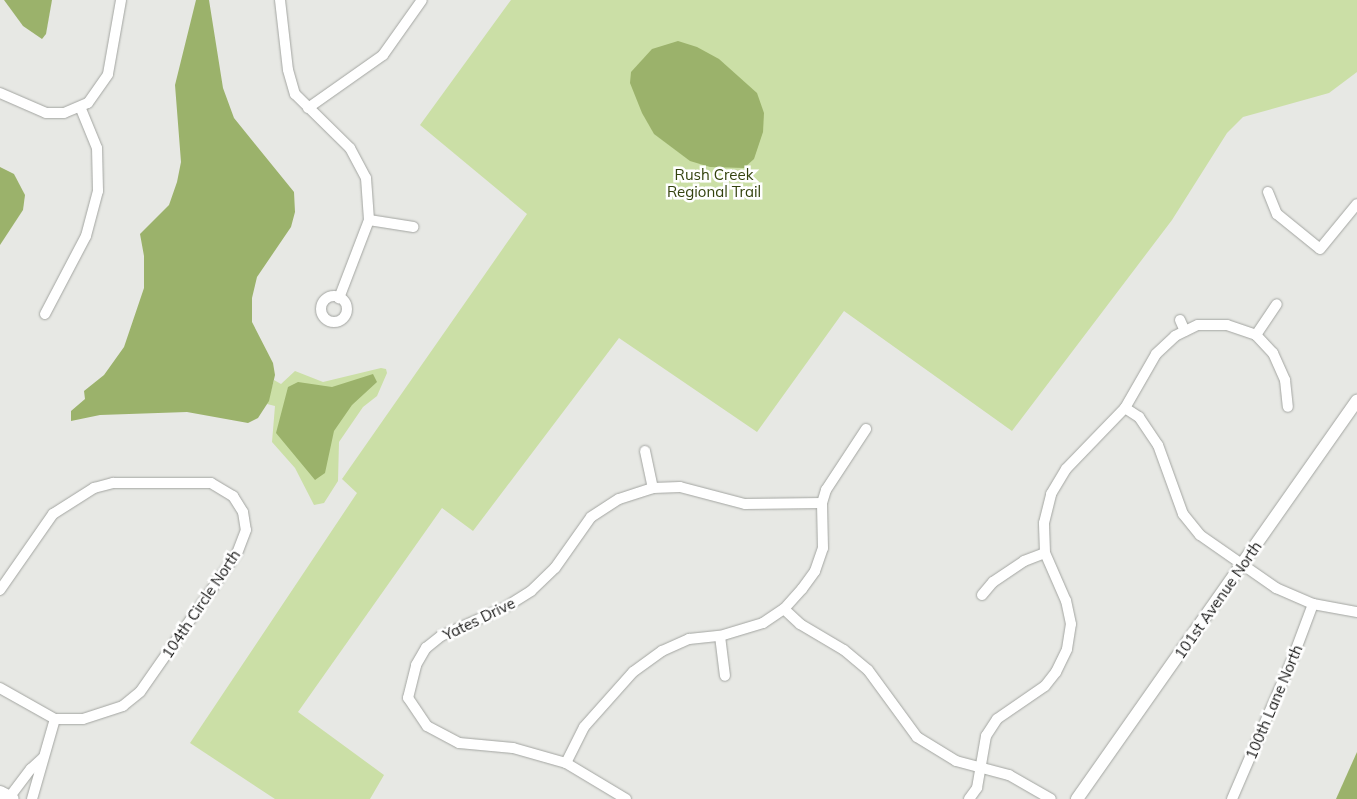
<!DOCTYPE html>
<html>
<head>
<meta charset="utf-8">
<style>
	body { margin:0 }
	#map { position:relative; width:1357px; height:799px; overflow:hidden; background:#e7e8e4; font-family:Mulish,sans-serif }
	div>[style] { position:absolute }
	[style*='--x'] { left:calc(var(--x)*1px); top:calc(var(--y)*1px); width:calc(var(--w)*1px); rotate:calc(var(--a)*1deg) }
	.green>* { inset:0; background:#cbdfa6 }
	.water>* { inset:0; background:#9bb26b }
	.roads { filter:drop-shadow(0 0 1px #a3a5a1) drop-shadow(0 0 1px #a3a5a1) }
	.minor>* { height:10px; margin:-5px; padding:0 5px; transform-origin:5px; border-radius:5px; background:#fff }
	.minor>.ring { margin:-5px; padding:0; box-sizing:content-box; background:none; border:10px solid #fff; border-radius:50% }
	.tertiary>* { height:12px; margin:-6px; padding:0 6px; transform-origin:6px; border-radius:6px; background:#fff }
	.secondary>* { height:14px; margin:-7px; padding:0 7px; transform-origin:7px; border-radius:7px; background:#fff }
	span { translate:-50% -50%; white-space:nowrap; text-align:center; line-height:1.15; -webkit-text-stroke:5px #fff; paint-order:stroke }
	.park-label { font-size:15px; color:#33420d }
	.street-label { font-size:15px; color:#161615 }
</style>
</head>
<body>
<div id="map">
	<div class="green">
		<i style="clip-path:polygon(511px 0,1357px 0,1357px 72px,1329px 93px,1243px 117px,1227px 133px,1172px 220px,1012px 431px,844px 311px,757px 432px,619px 338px,473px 531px,442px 508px,298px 712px,384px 775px,370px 799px,275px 799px,190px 743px,357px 493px,342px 479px,527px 214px,420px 125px)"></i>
		<i style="clip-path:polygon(381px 368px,386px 369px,387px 373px,377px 396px,363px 407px,339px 442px,338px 481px,324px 503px,314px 505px,295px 468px,272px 442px,275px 406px,267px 404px,274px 380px,281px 384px,295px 371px,323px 382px)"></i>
	</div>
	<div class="water">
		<i style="clip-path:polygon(4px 0,52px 0,46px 34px,42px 39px,23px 26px)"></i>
		<i style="clip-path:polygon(196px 0,209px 0,223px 88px,234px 118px,294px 192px,295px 212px,291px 227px,257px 277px,252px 298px,252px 322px,273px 363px,275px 375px,269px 401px,258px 418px,248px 423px,187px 412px,100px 415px,71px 421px,71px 411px,85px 399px,84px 391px,104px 375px,124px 347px,144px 288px,144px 256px,140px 234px,169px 205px,177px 182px,181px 162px,175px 85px)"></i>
		<i style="clip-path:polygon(678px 41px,697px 47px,719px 59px,757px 93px,764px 113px,763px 132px,754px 159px,744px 168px,710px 167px,690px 161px,654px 134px,642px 113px,630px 83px,631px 72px,652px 49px)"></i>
		<i style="clip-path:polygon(0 167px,14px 174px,25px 195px,23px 210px,0 245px)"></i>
		<i style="clip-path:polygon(373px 374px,377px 382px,352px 405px,334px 431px,325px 473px,315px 480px,276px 433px,288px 387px,298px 382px,332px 387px)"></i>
		<i style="clip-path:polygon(1357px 752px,1357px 799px,1336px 799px,1348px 772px)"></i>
	</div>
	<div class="roads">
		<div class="minor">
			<i style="--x:280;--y:0;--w:70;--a:83.5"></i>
			<i style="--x:288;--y:70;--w:25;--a:74"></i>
			<i style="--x:295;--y:94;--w:77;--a:44.5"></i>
			<i style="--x:350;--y:148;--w:34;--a:62"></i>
			<i style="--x:366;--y:178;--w:42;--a:85.9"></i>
			<i style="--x:369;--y:220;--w:84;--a:111"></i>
			<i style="--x:0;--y:93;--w:50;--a:23.5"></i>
			<i style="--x:46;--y:113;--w:18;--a:0"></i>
			<i style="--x:64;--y:113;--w:26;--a:-23"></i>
			<i style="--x:88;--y:103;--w:35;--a:-55"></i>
			<i style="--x:108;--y:74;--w:75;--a:-80"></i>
			<i style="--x:308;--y:108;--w:92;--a:-35.2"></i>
			<i style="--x:383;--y:55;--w:67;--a:-54.7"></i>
			<i style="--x:1268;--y:192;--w:24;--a:68"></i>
			<i style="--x:1277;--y:214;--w:55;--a:39.1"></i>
			<i style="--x:1320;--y:249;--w:58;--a:-50.6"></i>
			<i style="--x:369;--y:220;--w:45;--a:9"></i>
			<i class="ring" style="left:321px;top:296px;width:16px;height:16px"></i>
			<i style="--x:45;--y:314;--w:88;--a:-62.3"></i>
			<i style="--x:86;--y:236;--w:47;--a:-75.1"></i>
			<i style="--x:98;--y:191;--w:43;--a:-91.3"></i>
			<i style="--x:97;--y:148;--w:42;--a:-112.3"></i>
			<i style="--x:1180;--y:320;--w:12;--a:66"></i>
			<i style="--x:1256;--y:335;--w:37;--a:-56"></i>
			<i style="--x:1125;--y:408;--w:17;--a:33"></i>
			<i style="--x:1139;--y:417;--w:34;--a:56"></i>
			<i style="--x:1158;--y:445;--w:73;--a:70.1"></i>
			<i style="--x:1183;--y:514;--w:27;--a:51"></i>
			<i style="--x:1200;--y:535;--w:93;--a:34.9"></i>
			<i style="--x:1276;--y:588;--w:40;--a:23.4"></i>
			<i style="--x:1313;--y:604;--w:45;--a:10.3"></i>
			<i style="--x:645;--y:451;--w:38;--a:78"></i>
			<i style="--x:0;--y:590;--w:93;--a:-55.1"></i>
			<i style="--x:53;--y:514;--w:49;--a:-32.4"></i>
			<i style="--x:94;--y:488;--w:20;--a:-15"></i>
			<i style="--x:113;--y:483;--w:98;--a:0"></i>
			<i style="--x:211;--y:483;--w:26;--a:31"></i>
			<i style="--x:233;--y:496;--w:19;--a:58"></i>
			<i style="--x:243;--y:512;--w:18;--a:81"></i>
			<i style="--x:246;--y:530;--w:25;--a:111"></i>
			<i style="--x:237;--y:553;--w:169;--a:124.9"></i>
			<i style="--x:140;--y:692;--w:22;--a:141"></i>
			<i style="--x:123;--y:706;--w:42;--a:162"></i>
			<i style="--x:83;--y:719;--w:28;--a:180"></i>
			<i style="--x:55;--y:719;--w:63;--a:-150.6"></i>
			<i style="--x:982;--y:595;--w:17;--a:-50"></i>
			<i style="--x:993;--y:582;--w:37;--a:-34"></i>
			<i style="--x:1024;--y:561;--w:22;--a:-21"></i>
			<i style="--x:784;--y:609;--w:22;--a:43"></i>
			<i style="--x:800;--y:624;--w:51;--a:30.6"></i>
			<i style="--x:844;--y:650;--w:31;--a:40"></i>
			<i style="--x:868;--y:670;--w:83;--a:53.8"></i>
			<i style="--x:917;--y:737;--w:46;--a:31.6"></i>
			<i style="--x:956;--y:761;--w:55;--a:14.8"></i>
			<i style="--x:1009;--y:775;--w:48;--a:29.7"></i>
			<i style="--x:720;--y:636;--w:40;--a:82.9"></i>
			<i style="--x:566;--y:763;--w:40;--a:-63.4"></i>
			<i style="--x:584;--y:727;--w:74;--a:-48.3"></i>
			<i style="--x:633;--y:672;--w:36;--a:-36"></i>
			<i style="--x:662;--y:651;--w:30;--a:-24"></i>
			<i style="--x:689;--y:639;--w:31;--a:-6"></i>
			<i style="--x:720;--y:636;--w:45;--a:-16.8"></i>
			<i style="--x:763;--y:623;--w:25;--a:-34"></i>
			<i style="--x:784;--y:609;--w:27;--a:-48"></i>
			<i style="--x:802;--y:589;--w:22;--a:-54"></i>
			<i style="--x:815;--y:571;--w:24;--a:-71"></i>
			<i style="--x:823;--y:548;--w:45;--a:-91.3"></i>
			<i style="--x:822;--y:503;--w:14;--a:-73"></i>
			<i style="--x:826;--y:490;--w:73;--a:-56.7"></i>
			<i style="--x:8;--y:799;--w:38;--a:-53"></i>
			<i style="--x:31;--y:769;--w:16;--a:-43"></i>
			<i style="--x:32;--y:799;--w:83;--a:-74"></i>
			<i style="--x:626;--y:799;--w:70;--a:-149"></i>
			<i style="--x:566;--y:763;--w:55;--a:-164.2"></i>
			<i style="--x:513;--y:748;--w:54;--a:-174.7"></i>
			<i style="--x:459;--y:743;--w:36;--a:-152"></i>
			<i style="--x:427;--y:726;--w:34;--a:-124"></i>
			<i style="--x:408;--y:698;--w:34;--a:-76"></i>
			<i style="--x:416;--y:665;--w:20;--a:-60"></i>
			<i style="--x:426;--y:648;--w:19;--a:-39"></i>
			<i style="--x:441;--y:636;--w:69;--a:-24"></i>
			<i style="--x:504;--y:608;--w:32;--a:-32"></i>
			<i style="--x:531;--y:591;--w:33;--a:-44"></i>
			<i style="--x:555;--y:568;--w:62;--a:-54.8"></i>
			<i style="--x:591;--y:517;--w:33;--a:-33"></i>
			<i style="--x:619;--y:499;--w:36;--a:-18"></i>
			<i style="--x:653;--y:488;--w:27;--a:-2"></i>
			<i style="--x:680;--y:487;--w:67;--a:14.7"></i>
			<i style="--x:745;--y:504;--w:77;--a:-0.7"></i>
			<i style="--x:969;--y:799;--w:14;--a:-54"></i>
			<i style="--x:977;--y:788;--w:53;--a:-80.2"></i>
			<i style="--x:986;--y:736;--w:20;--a:-57"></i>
			<i style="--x:997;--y:719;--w:58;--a:-34.5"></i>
			<i style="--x:1045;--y:686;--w:18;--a:-52"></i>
			<i style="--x:1056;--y:672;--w:25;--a:-64"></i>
			<i style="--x:1067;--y:649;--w:25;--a:-81"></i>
			<i style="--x:1071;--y:624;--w:24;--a:-102"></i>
			<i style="--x:1066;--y:601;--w:52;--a:-113.6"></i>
			<i style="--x:1045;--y:553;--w:30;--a:-92"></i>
			<i style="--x:1044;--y:523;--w:30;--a:-76"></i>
			<i style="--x:1051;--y:494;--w:29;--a:-59"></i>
			<i style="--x:1066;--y:469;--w:85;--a:-46"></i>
			<i style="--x:1125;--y:408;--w:62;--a:-60.1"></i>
			<i style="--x:1156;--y:354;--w:26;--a:-43"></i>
			<i style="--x:1175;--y:336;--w:25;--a:-26"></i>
			<i style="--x:1198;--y:325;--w:29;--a:0"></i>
			<i style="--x:1227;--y:325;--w:31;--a:19"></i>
			<i style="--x:1256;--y:335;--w:25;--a:47"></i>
			<i style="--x:1273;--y:353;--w:30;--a:66"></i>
			<i style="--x:1285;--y:380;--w:27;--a:84"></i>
			<i style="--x:1232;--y:799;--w:151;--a:-66.7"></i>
			<i style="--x:1292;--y:660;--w:60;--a:-69.4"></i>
		</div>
		<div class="tertiary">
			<i style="--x:1077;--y:799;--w:487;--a:-54.9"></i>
		</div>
		<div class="secondary">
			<i style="--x:0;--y:793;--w:13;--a:27"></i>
		</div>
	</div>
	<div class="park-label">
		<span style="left:714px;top:183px">Rush Creek<br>Regional Trail</span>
	</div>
	<div class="street-label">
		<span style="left:1218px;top:600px;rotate:-55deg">101st Avenue North</span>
		<span style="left:201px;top:604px;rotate:-56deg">104th Circle North</span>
		<span style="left:479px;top:619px;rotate:-26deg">Yates Drive</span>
		<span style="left:1274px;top:702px;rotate:-67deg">100th Lane North</span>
	</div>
</div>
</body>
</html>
